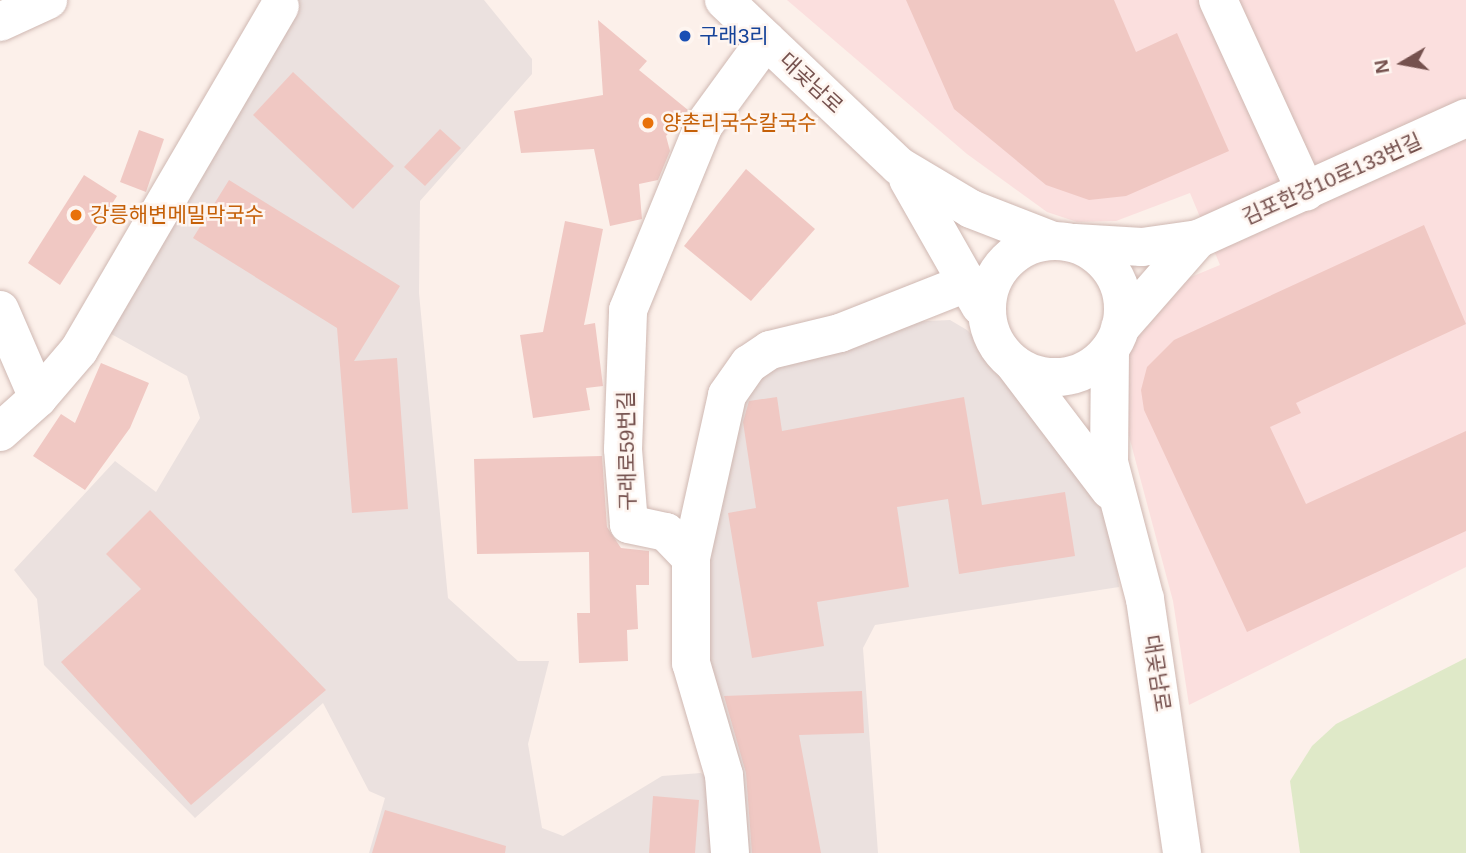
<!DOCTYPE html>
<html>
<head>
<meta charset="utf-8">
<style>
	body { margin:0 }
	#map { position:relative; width:1466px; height:853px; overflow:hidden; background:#fcf0ea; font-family:Helvetica,"Noto Sans KR",sans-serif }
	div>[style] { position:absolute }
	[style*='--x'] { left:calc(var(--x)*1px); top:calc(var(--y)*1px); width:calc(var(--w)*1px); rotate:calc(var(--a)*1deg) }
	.commercial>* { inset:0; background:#fbdfde }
	.industrial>* { inset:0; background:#ebe1df }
	.green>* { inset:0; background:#dfe9c8 }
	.building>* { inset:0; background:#f0c8c3 }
	.roads { filter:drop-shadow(0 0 2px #cfb8b2) drop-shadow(0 0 2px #cfb8b2) }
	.minor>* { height:38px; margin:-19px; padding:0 19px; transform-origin:19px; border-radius:19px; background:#fff }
	.minor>.ring { margin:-19px; padding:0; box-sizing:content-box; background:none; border:38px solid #fff; border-radius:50% }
	.dots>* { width:19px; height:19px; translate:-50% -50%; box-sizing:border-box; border:4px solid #fef5f0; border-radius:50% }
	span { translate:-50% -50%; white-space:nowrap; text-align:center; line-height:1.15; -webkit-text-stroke:5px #fef5f0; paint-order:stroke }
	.transit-label { font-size:21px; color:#164399 }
	.left { translate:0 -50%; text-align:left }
	.street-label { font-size:21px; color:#75514e }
	.food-label { font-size:21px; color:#c56008 }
	.north { position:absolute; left:1368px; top:28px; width:70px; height:70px; -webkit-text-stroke:5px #fef5f0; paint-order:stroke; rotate:260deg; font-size:19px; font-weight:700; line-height:28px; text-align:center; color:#75514e }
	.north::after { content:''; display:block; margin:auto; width:24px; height:32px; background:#75514e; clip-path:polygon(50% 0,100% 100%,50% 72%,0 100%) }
</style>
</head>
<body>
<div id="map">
	<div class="commercial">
		<i style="clip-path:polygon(787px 0,1466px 0,1466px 567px,1189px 705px,1173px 601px,1125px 421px,1127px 354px,1136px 328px,1186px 279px,1220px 265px,1190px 193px,1116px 221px,1077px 222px,1047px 212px,967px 154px)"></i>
	</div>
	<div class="industrial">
		<i style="clip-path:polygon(296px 0,484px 0,532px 59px,532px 74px,420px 201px,419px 293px,448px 598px,518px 661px,549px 661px,528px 744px,542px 828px,563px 836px,662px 776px,701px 773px,713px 783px,717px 853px,369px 853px,385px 798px,369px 791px,323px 703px,195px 818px,44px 665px,37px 599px,14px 570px,115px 461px,156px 492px,200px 418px,187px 376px,104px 330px)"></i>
		<i style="clip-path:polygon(950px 320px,967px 330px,1071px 433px,1110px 510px,1119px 587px,875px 625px,863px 648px,878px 853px,741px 853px,699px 628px,729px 425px,757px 374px,906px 322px)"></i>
	</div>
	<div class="green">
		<i style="clip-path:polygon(1466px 658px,1466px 853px,1300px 853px,1290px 781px,1312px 746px,1336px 724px)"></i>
	</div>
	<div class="building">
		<i style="clip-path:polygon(906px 0,1114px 0,1136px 52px,1177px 33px,1229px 151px,1126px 196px,1089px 200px,1046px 185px,954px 109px)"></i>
		<i style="clip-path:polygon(598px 20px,647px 61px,639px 70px,688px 110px,666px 136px,670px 151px,658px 180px,639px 184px,642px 219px,610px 226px,594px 149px,521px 153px,514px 111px,603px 95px)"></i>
		<i style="clip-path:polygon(293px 72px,394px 166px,353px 209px,253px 115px)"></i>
		<i style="clip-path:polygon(440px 129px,461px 148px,425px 186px,404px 167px)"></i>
		<i style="clip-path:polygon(139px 130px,164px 139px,146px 192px,120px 182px)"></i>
		<i style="clip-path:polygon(746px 169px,815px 229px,751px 301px,684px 246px)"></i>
		<i style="clip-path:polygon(84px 175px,117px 196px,60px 285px,28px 263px)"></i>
		<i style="clip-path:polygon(229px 180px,400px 286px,354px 361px,397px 358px,408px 509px,352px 513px,337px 328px,193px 238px)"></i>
		<i style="clip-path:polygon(565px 221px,603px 229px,584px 325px,595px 323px,603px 386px,586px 388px,590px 410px,533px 418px,520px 335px,543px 332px)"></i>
		<i style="clip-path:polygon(1424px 225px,1466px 324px,1296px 403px,1301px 413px,1270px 427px,1306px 504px,1466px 431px,1466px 531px,1247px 632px,1144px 410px,1141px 390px,1147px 367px,1174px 340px)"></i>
		<i style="clip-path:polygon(101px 363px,149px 383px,130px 428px,85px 490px,33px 456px,61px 414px,75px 423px)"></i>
		<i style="clip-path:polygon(777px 397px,782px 431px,964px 397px,982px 505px,1065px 492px,1075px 556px,959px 574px,948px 499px,897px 507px,909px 587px,817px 602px,824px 646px,752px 658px,728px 513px,756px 508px,743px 422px,749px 401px)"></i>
		<i style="clip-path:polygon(602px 456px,607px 527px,621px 548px,649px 551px,649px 585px,636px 585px,638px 629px,627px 630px,628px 661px,579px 663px,577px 613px,590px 613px,589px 552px,477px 554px,474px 459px)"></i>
		<i style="clip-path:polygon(150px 510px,326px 690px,191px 805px,61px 662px,141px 589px,106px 554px)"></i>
		<i style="clip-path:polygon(862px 691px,864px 733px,799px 735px,821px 853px,752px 853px,746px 773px,724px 696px)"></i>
		<i style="clip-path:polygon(653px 796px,699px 800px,695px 853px,649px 853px)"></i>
		<i style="clip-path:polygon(385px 810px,506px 846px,505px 853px,372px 853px)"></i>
	</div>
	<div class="roads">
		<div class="minor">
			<i style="--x:724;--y:0;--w:241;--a:43.5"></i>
			<i style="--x:899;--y:166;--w:84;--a:30.8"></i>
			<i style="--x:971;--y:209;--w:86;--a:21.2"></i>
			<i style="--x:1218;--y:0;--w:211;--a:65.4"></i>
			<i style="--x:0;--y:22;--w:53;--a:-24.6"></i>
			<i style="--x:908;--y:179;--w:146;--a:60.4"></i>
			<i class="ring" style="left:987px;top:241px;width:98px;height:98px"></i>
			<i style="--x:1075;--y:243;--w:67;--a:3.4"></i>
			<i style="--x:1142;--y:247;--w:57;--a:-8.1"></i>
			<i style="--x:1198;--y:239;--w:294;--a:-24.3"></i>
			<i style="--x:0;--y:310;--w:96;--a:66.6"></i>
			<i style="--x:38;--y:398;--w:51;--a:138.2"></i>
			<i style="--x:1120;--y:328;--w:118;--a:-48.8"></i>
			<i style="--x:1110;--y:350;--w:112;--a:90.5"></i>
			<i style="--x:1109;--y:462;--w:142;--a:75.3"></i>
			<i style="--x:1145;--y:599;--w:257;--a:81.7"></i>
			<i style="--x:1015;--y:365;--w:157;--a:52.8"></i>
			<i style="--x:38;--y:398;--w:63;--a:-49.5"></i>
			<i style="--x:79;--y:350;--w:398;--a:-59.7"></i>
			<i style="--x:691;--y:558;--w:167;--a:-77.5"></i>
			<i style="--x:727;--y:395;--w:38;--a:-55"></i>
			<i style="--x:749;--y:364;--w:25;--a:-34"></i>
			<i style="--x:770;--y:350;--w:72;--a:-13.7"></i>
			<i style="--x:840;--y:333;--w:139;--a:-21.6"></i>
			<i style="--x:730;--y:853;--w:78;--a:-94.4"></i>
			<i style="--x:724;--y:775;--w:117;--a:-106.4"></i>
			<i style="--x:691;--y:663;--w:105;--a:-90"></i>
			<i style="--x:691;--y:558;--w:36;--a:-134"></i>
			<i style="--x:666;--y:532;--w:38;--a:-168"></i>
			<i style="--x:629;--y:524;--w:75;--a:-94.6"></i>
			<i style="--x:623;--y:449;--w:139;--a:-87.9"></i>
			<i style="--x:628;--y:310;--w:200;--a:-67.7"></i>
			<i style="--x:704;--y:125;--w:105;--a:-53.9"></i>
		</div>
	</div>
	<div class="dots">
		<i style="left:685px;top:36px;background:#1a4fb4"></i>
		<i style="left:648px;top:123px;background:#e8710a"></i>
		<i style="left:76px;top:215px;background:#e8710a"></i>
	</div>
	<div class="transit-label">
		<span class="left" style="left:699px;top:36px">구래3리</span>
	</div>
	<div class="street-label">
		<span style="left:811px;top:83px;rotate:43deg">대곶남로</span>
		<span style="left:1332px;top:179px;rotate:-24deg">김포한강10로133번길</span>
		<span style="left:627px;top:451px;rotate:-91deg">구래로59번길</span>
		<span style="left:1157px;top:673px;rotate:81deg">대곶남로</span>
	</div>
	<div class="food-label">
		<span class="left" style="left:662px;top:123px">양촌리국수칼국수</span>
		<span class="left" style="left:90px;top:215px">강릉해변메밀막국수</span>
	</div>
	<div class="north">N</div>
</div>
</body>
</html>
